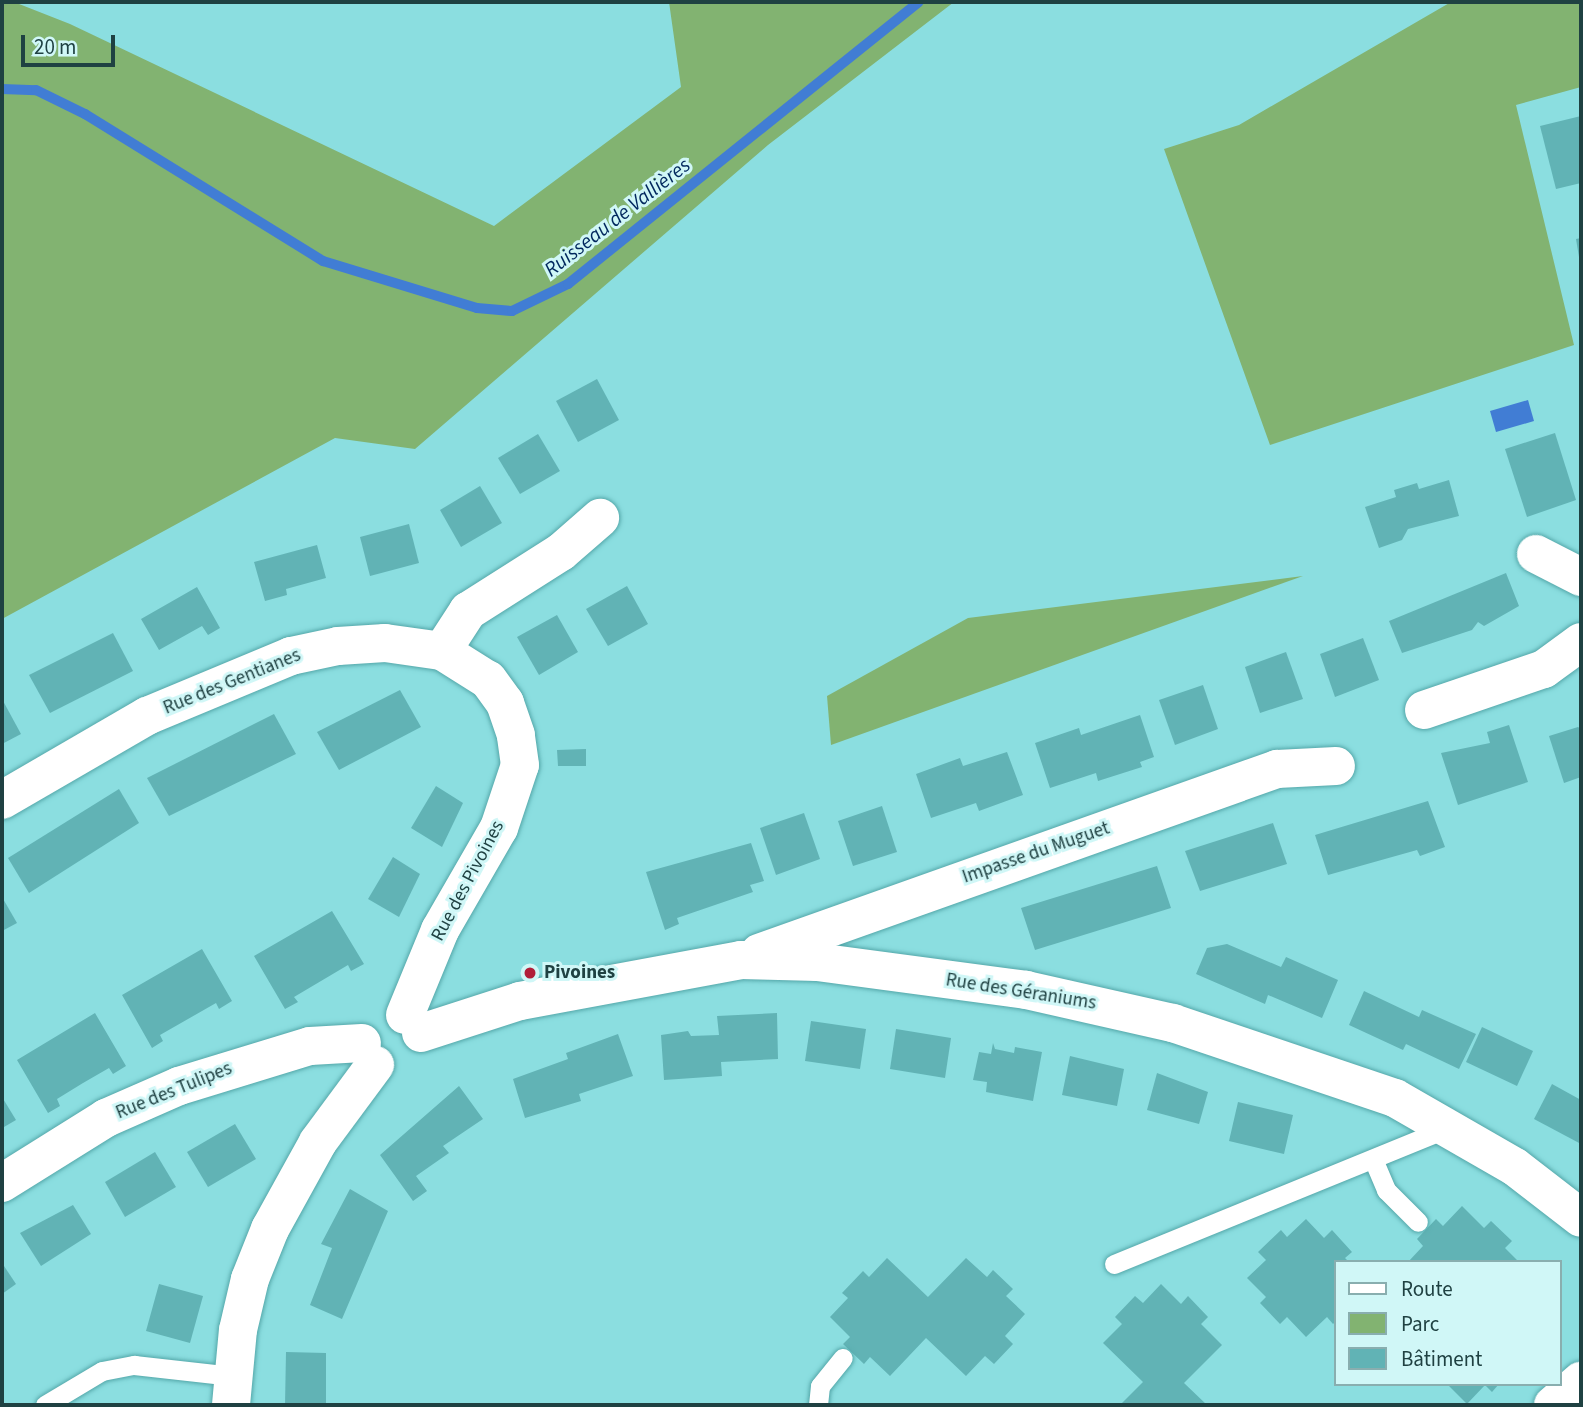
<!DOCTYPE html>
<html>
<head>
<meta charset="utf-8">
<style>
	body { margin:0 }
	#map { position:relative; width:1583px; height:1407px; overflow:hidden; background:#8bdee0; font-family:"Source Sans 3",sans-serif }
	div>[style] { position:absolute }
	[style*='--x'] { left:calc(var(--x)*1px); top:calc(var(--y)*1px); width:calc(var(--w)*1px); rotate:calc(var(--a)*1deg) }
	.green>* { inset:0; background:#82b371 }
	.water>* { inset:0; background:#417dd4 }
	.stream>* { height:10px; margin:-5px; padding:0 5px; transform-origin:5px; border-radius:5px; background:#417dd4 }
	.building>* { inset:0; background:#61b3b5 }
	.roads { filter:drop-shadow(0 0 2px #54a7a9) drop-shadow(0 0 2px #54a7a9) }
	.service>* { height:19px; margin:-9.5px; padding:0 9.5px; transform-origin:9.5px; border-radius:9.5px; background:#fff }
	.minor>* { height:38px; margin:-19px; padding:0 19px; transform-origin:19px; border-radius:19px; background:#fff }
	.dots>* { width:19px; height:19px; translate:-50% -50%; box-sizing:border-box; border:4px solid #d0f7f7; border-radius:50% }
	span { translate:-50% -50%; white-space:nowrap; text-align:center; line-height:1.15; -webkit-text-stroke:6px #d0f7f7; paint-order:stroke }
	.street-label { font-size:19px; color:#1f4142 }
	.poi-label { font-size:19px; color:#1f4142; font-weight:700 }
	.left { translate:0 -50%; text-align:left }
	.water-label { font-size:21px; color:#00275d; font-style:italic }
	.frame { position:absolute; inset:0; border:4px solid #1f4142; pointer-events:none }
	.legend { position:absolute; left:1334px; top:1260px; width:228px; height:126px; box-sizing:border-box; background:#d0f7f7; border:2px solid #89aeaf; margin:0; padding:9px 12px; list-style:none; font-size:21px; color:#1f4142 }
	.legend li { display:flex; align-items:center; gap:14px; height:35px }
	.legend b { width:35px; border:2px solid #89aeaf }
	.scale { position:absolute; left:21px; top:35px; width:94px; height:32px; box-sizing:border-box; border:4px solid #1f4142; border-top:0; padding-left:9px; font-size:21px; line-height:24px; white-space:nowrap; color:#1f4142; -webkit-text-stroke:5px #d0f7f7; paint-order:stroke }
</style>
</head>
<body>
<div id="map">
	<div class="green">
		<i style="clip-path:polygon(2px 2px,14px 2px,70px 24px,494px 226px,681px 87px,669px 2px,954px 2px,768px 145px,415px 449px,335px 438px,2px 619px)"></i>
		<i style="clip-path:polygon(1451px 2px,1581px 2px,1581px 87px,1516px 105px,1574px 345px,1270px 445px,1164px 149px,1239px 125px)"></i>
		<i style="clip-path:polygon(1303px 576px,831px 745px,827px 696px,968px 618px)"></i>
	</div>
	<div class="water">
		<i style="clip-path:polygon(1528px 400px,1534px 421px,1496px 432px,1490px 411px)"></i>
	</div>
	<div class="stream">
		<i style="--x:2;--y:89;--w:34;--a:2"></i>
		<i style="--x:36;--y:90;--w:55;--a:26.1"></i>
		<i style="--x:85;--y:114;--w:280;--a:31.7"></i>
		<i style="--x:323;--y:261;--w:161;--a:17"></i>
		<i style="--x:477;--y:308;--w:35;--a:5"></i>
		<i style="--x:512;--y:311;--w:62;--a:-25.7"></i>
		<i style="--x:568;--y:284;--w:450;--a:-38.8"></i>
	</div>
	<div class="building">
		<i style="clip-path:polygon(1581px 116px,1581px 183px,1556px 189px,1540px 126px)"></i>
		<i style="clip-path:polygon(1581px 238px,1581px 263px,1580px 263px,1576px 239px)"></i>
		<i style="clip-path:polygon(597px 379px,619px 420px,578px 442px,556px 401px)"></i>
		<i style="clip-path:polygon(1555px 433px,1576px 500px,1527px 517px,1505px 449px)"></i>
		<i style="clip-path:polygon(538px 434px,560px 471px,520px 494px,498px 458px)"></i>
		<i style="clip-path:polygon(1449px 480px,1459px 516px,1408px 529px,1402px 540px,1379px 548px,1365px 507px,1396px 497px,1394px 490px,1417px 483px,1419px 489px)"></i>
		<i style="clip-path:polygon(480px 486px,502px 523px,461px 547px,440px 510px)"></i>
		<i style="clip-path:polygon(409px 524px,419px 563px,370px 576px,360px 537px)"></i>
		<i style="clip-path:polygon(317px 545px,326px 578px,286px 589px,287px 595px,265px 601px,254px 562px)"></i>
		<i style="clip-path:polygon(1506px 573px,1519px 606px,1484px 626px,1478px 622px,1472px 630px,1402px 653px,1389px 621px)"></i>
		<i style="clip-path:polygon(627px 586px,648px 624px,608px 646px,586px 609px)"></i>
		<i style="clip-path:polygon(197px 587px,220px 628px,208px 635px,202px 626px,159px 650px,141px 619px)"></i>
		<i style="clip-path:polygon(557px 615px,578px 652px,539px 675px,517px 637px)"></i>
		<i style="clip-path:polygon(113px 633px,133px 671px,50px 713px,29px 675px)"></i>
		<i style="clip-path:polygon(1363px 638px,1379px 680px,1335px 697px,1320px 654px)"></i>
		<i style="clip-path:polygon(1286px 652px,1303px 699px,1260px 713px,1245px 667px)"></i>
		<i style="clip-path:polygon(1203px 685px,1218px 729px,1175px 745px,1159px 700px)"></i>
		<i style="clip-path:polygon(400px 690px,421px 727px,339px 770px,317px 732px)"></i>
		<i style="clip-path:polygon(2px 699px,21px 734px,2px 744px)"></i>
		<i style="clip-path:polygon(274px 714px,296px 754px,169px 816px,147px 778px)"></i>
		<i style="clip-path:polygon(1140px 715px,1154px 757px,1140px 762px,1142px 767px,1098px 781px,1096px 773px,1050px 788px,1035px 743px,1079px 728px,1081px 735px)"></i>
		<i style="clip-path:polygon(1509px 725px,1528px 782px,1458px 805px,1441px 753px,1490px 743px,1487px 732px)"></i>
		<i style="clip-path:polygon(1578px 727px,1581px 729px,1581px 777px,1564px 783px,1549px 736px)"></i>
		<i style="clip-path:polygon(586px 749px,586px 766px,558px 766px,557px 750px)"></i>
		<i style="clip-path:polygon(1007px 752px,1023px 795px,979px 811px,976px 803px,931px 818px,916px 774px,960px 758px,963px 766px)"></i>
		<i style="clip-path:polygon(436px 786px,463px 803px,442px 847px,411px 828px)"></i>
		<i style="clip-path:polygon(119px 789px,139px 823px,29px 893px,8px 858px)"></i>
		<i style="clip-path:polygon(1428px 801px,1445px 847px,1420px 856px,1417px 850px,1328px 875px,1315px 835px)"></i>
		<i style="clip-path:polygon(882px 806px,897px 852px,853px 866px,838px 821px)"></i>
		<i style="clip-path:polygon(804px 813px,820px 859px,776px 875px,760px 828px)"></i>
		<i style="clip-path:polygon(1273px 823px,1287px 864px,1200px 891px,1185px 851px)"></i>
		<i style="clip-path:polygon(751px 843px,764px 881px,750px 885px,753px 892px,677px 918px,679px 924px,665px 930px,646px 872px)"></i>
		<i style="clip-path:polygon(393px 857px,420px 874px,399px 917px,368px 899px)"></i>
		<i style="clip-path:polygon(1157px 866px,1171px 908px,1035px 950px,1021px 908px)"></i>
		<i style="clip-path:polygon(2px 897px,17px 923px,2px 931px)"></i>
		<i style="clip-path:polygon(332px 911px,364px 964px,351px 971px,348px 965px,294px 997px,298px 1002px,285px 1009px,254px 956px)"></i>
		<i style="clip-path:polygon(1227px 944px,1281px 967px,1286px 957px,1338px 980px,1322px 1018px,1268px 995px,1265px 1004px,1196px 974px,1207px 948px)"></i>
		<i style="clip-path:polygon(202px 949px,232px 1001px,219px 1009px,216px 1003px,160px 1035px,163px 1041px,152px 1048px,122px 995px)"></i>
		<i style="clip-path:polygon(1364px 991px,1419px 1017px,1422px 1010px,1476px 1034px,1459px 1069px,1406px 1044px,1403px 1050px,1349px 1025px)"></i>
		<i style="clip-path:polygon(95px 1013px,126px 1066px,113px 1074px,109px 1068px,83px 1083px,57px 1099px,60px 1106px,48px 1113px,17px 1060px)"></i>
		<i style="clip-path:polygon(777px 1013px,778px 1059px,721px 1062px,722px 1076px,664px 1080px,661px 1035px,688px 1031px,691px 1036px,719px 1035px,717px 1016px)"></i>
		<i style="clip-path:polygon(811px 1021px,866px 1029px,860px 1069px,805px 1061px)"></i>
		<i style="clip-path:polygon(1482px 1027px,1533px 1051px,1517px 1086px,1466px 1062px)"></i>
		<i style="clip-path:polygon(896px 1029px,951px 1038px,945px 1078px,890px 1069px)"></i>
		<i style="clip-path:polygon(618px 1034px,633px 1076px,579px 1094px,581px 1101px,525px 1118px,513px 1079px,568px 1059px,566px 1053px)"></i>
		<i style="clip-path:polygon(993px 1043px,995px 1049px,1014px 1053px,1015px 1047px,1042px 1052px,1033px 1101px,986px 1092px,987px 1082px,973px 1080px,979px 1052px,991px 1054px)"></i>
		<i style="clip-path:polygon(1070px 1056px,1124px 1069px,1117px 1106px,1062px 1095px)"></i>
		<i style="clip-path:polygon(1157px 1073px,1208px 1092px,1199px 1124px,1147px 1110px)"></i>
		<i style="clip-path:polygon(1552px 1084px,1581px 1100px,1581px 1144px,1534px 1119px)"></i>
		<i style="clip-path:polygon(459px 1086px,483px 1119px,443px 1146px,449px 1153px,416px 1176px,427px 1191px,413px 1201px,380px 1155px)"></i>
		<i style="clip-path:polygon(2px 1097px,16px 1120px,4px 1127px,2px 1123px)"></i>
		<i style="clip-path:polygon(1238px 1102px,1293px 1115px,1284px 1154px,1229px 1141px)"></i>
		<i style="clip-path:polygon(235px 1124px,256px 1159px,208px 1187px,187px 1152px)"></i>
		<i style="clip-path:polygon(155px 1152px,176px 1187px,125px 1217px,105px 1182px)"></i>
		<i style="clip-path:polygon(350px 1189px,388px 1211px,342px 1319px,310px 1305px,332px 1248px,321px 1244px)"></i>
		<i style="clip-path:polygon(73px 1205px,91px 1234px,41px 1266px,20px 1233px)"></i>
		<i style="clip-path:polygon(1462px 1206px,1484px 1228px,1491px 1221px,1512px 1241px,1505px 1248px,1519px 1262px,1408px 1262px,1423px 1246px,1417px 1239px,1436px 1219px,1443px 1226px)"></i>
		<i style="clip-path:polygon(1306px 1219px,1324px 1238px,1332px 1230px,1352px 1252px,1345px 1258px,1349px 1262px,1336px 1262px,1336px 1321px,1333px 1324px,1327px 1317px,1306px 1337px,1287px 1317px,1280px 1324px,1260px 1303px,1266px 1297px,1247px 1278px,1266px 1260px,1258px 1252px,1281px 1230px,1287px 1237px)"></i>
		<i style="clip-path:polygon(887px 1258px,928px 1297px,966px 1258px,987px 1277px,993px 1270px,1013px 1289px,1006px 1296px,1025px 1314px,1005px 1336px,1013px 1344px,994px 1364px,985px 1356px,966px 1376px,926px 1338px,890px 1376px,870px 1357px,864px 1364px,843px 1344px,850px 1337px,830px 1317px,848px 1298px,842px 1293px,863px 1271px,869px 1277px)"></i>
		<i style="clip-path:polygon(2px 1263px,16px 1284px,2px 1294px)"></i>
		<i style="clip-path:polygon(159px 1284px,203px 1296px,190px 1343px,146px 1331px)"></i>
		<i style="clip-path:polygon(1161px 1284px,1181px 1304px,1188px 1296px,1208px 1317px,1201px 1324px,1222px 1345px,1184px 1383px,1207px 1405px,1120px 1405px,1143px 1382px,1103px 1343px,1122px 1324px,1115px 1317px,1135px 1296px,1143px 1303px)"></i>
		<i style="clip-path:polygon(286px 1352px,326px 1353px,326px 1405px,285px 1405px)"></i>
		<i style="clip-path:polygon(1447px 1384px,1499px 1384px,1492px 1392px,1485px 1385px,1467px 1404px)"></i>
	</div>
	<div class="roads">
		<div class="service">
			<i style="--x:1373;--y:1159;--w:34;--a:67"></i>
			<i style="--x:1386;--y:1190;--w:45;--a:45"></i>
			<i style="--x:1114;--y:1264;--w:361;--a:-22.2"></i>
			<i style="--x:45;--y:1405;--w:66;--a:-30.8"></i>
			<i style="--x:102;--y:1371;--w:33;--a:-11"></i>
			<i style="--x:134;--y:1365;--w:99;--a:6.4"></i>
			<i style="--x:818;--y:1405;--w:19;--a:-84"></i>
			<i style="--x:820;--y:1386;--w:36;--a:-51"></i>
		</div>
		<div class="minor">
			<i style="--x:1536;--y:554;--w:51;--a:27.1"></i>
			<i style="--x:1424;--y:710;--w:127;--a:-18.9"></i>
			<i style="--x:1544;--y:669;--w:46;--a:-36.1"></i>
			<i style="--x:2;--y:800;--w:168;--a:-30.1"></i>
			<i style="--x:147;--y:716;--w:156;--a:-22.6"></i>
			<i style="--x:291;--y:656;--w:48;--a:-12"></i>
			<i style="--x:338;--y:646;--w:47;--a:-3.7"></i>
			<i style="--x:385;--y:643;--w:58;--a:8"></i>
			<i style="--x:442;--y:651;--w:48;--a:-57"></i>
			<i style="--x:468;--y:611;--w:110;--a:-32.4"></i>
			<i style="--x:561;--y:552;--w:52;--a:-41.1"></i>
			<i style="--x:759;--y:953;--w:550;--a:-19.56"></i>
			<i style="--x:1277;--y:769;--w:59;--a:-2.9"></i>
			<i style="--x:405;--y:1015;--w:92;--a:-67.6"></i>
			<i style="--x:440;--y:930;--w:118;--a:-60"></i>
			<i style="--x:499;--y:828;--w:66;--a:-71.6"></i>
			<i style="--x:520;--y:765;--w:30;--a:-98"></i>
			<i style="--x:516;--y:735;--w:34;--a:-109"></i>
			<i style="--x:505;--y:703;--w:29;--a:-126"></i>
			<i style="--x:488;--y:680;--w:54;--a:-147.8"></i>
			<i style="--x:421;--y:1033;--w:104;--a:-17.9"></i>
			<i style="--x:520;--y:1001;--w:225;--a:-10.5"></i>
			<i style="--x:741;--y:960;--w:76;--a:1.5"></i>
			<i style="--x:817;--y:962;--w:211;--a:7.6"></i>
			<i style="--x:1026;--y:990;--w:151;--a:12.7"></i>
			<i style="--x:1173;--y:1023;--w:234;--a:18.7"></i>
			<i style="--x:1395;--y:1098;--w:138;--a:29.9"></i>
			<i style="--x:1515;--y:1167;--w:83;--a:37.7"></i>
			<i style="--x:2;--y:1183;--w:123;--a:-32"></i>
			<i style="--x:106;--y:1118;--w:80;--a:-23.7"></i>
			<i style="--x:179;--y:1086;--w:137;--a:-17"></i>
			<i style="--x:310;--y:1046;--w:52;--a:-3.3"></i>
			<i style="--x:231;--y:1405;--w:75;--a:-84.7"></i>
			<i style="--x:238;--y:1330;--w:52;--a:-76.8"></i>
			<i style="--x:250;--y:1279;--w:54;--a:-68.2"></i>
			<i style="--x:270;--y:1229;--w:99;--a:-61.1"></i>
			<i style="--x:318;--y:1142;--w:96;--a:-53.5"></i>
			<i style="--x:1553;--y:1405;--w:37;--a:-41"></i>
		</div>
	</div>
	<div class="dots">
		<i style="left:530px;top:973px;background:#b11e39"></i>
	</div>
	<div class="street-label">
		<span style="left:232px;top:682px;rotate:-22deg">Rue des Gentianes</span>
		<span style="left:1036px;top:853px;rotate:-19deg">Impasse du Muguet</span>
		<span style="left:468px;top:881px;rotate:-62deg">Rue des Pivoines</span>
		<span style="left:1021px;top:992px;rotate:9deg">Rue des Géraniums</span>
		<span style="left:174px;top:1091px;rotate:-22deg">Rue des Tulipes</span>
	</div>
	<div class="poi-label">
		<span class="left" style="left:544px;top:973px">Pivoines</span>
	</div>
	<div class="water-label">
		<span style="left:617px;top:217px;rotate:-38deg">Ruisseau de Vallières</span>
	</div>
	<div class="frame"></div>
	<ul class="legend">
	<li><b style="height:9px;background:#fff"></b>Route</li>
	<li><b style="height:19px;background:#82b371"></b>Parc</li>
	<li><b style="height:19px;background:#61b3b5"></b>Bâtiment</li>
	</ul>
	<div class="scale">20 m</div>
</div>
</body>
</html>
